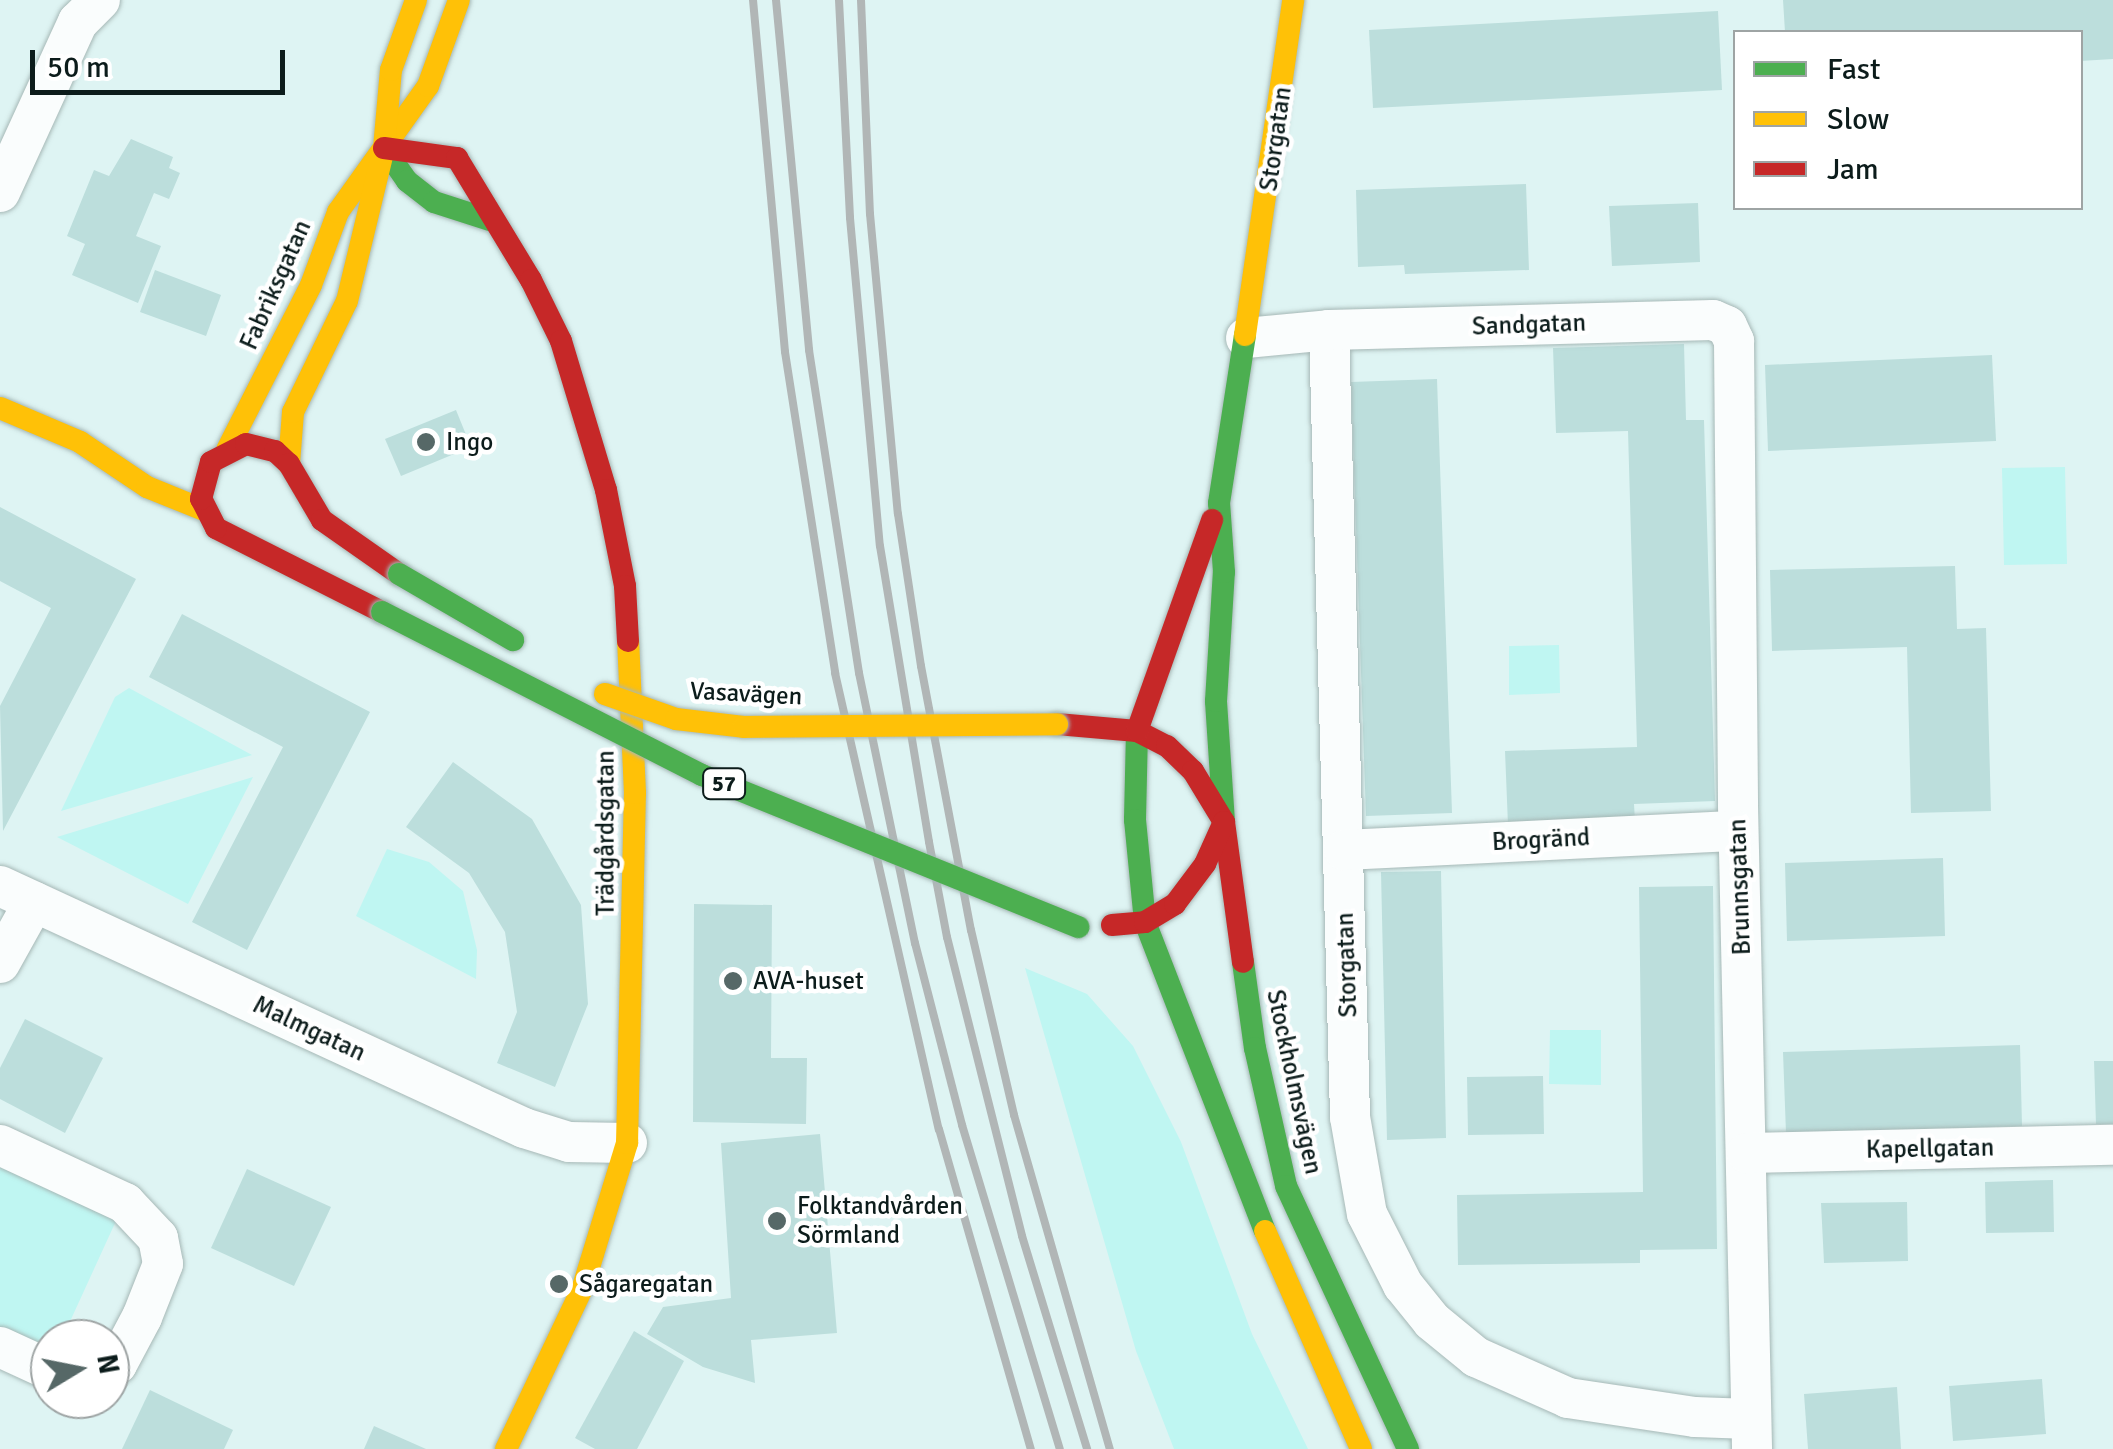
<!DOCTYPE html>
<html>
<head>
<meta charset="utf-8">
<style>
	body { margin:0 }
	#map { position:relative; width:2113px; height:1449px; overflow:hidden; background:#def4f3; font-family:Signika,sans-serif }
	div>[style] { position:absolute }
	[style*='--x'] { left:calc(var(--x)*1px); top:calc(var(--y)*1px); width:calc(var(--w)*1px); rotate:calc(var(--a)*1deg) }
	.green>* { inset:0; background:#bff6f2 }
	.building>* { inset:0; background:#bcdedc }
	.roads { filter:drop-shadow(0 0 2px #a6b8b6) drop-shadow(0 0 2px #a6b8b6) }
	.street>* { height:40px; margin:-20px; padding:0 20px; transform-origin:20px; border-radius:20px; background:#fafdfd }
	.fast>* { height:22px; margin:-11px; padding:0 11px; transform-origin:11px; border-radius:11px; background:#4caf50 }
	.slow>* { height:22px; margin:-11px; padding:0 11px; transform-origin:11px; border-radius:11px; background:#ffc107 }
	.jam>* { height:22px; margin:-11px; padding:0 11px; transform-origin:11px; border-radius:11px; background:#c62828 }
	.rail>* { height:8px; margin:-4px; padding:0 4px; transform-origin:4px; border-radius:4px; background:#b1b6b6 }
	.bridges { filter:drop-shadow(0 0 2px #a6b8b6) drop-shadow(0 0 2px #a6b8b6) }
	.fast-bridge>* { height:22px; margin:-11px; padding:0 11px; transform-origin:11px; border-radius:11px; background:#4caf50 }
	.slow-bridge>* { height:22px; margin:-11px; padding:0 11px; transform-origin:11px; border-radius:11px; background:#ffc107 }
	.dots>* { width:28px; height:28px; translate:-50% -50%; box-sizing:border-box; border:5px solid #fff; border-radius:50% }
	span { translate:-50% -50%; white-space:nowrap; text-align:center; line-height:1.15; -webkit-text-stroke:9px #fff; paint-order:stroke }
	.shield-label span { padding:2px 8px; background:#fff; border:2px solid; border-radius:8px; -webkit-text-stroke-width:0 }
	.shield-label { font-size:22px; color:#0c1c1b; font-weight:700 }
	.street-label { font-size:25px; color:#0c1c1b }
	.poi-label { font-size:25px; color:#0c1c1b }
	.left { translate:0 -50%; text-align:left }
	.legend { position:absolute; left:1733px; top:30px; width:350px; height:180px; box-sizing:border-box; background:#fff; border:2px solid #9ea4a4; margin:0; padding:12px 18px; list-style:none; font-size:30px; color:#0c1c1b }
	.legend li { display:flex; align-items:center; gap:20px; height:50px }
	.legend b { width:50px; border:2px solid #9ea4a4 }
	.north { position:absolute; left:30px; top:1319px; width:100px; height:100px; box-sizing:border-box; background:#fff; border:2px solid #9ea4a4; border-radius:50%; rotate:80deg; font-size:28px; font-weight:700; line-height:40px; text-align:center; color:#0c1c1b }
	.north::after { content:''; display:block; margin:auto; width:35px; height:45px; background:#566867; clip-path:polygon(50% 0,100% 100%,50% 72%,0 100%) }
	.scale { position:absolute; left:30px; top:50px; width:255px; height:45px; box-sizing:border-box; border:5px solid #0c1c1b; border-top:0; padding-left:12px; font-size:30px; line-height:35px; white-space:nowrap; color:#0c1c1b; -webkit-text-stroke:8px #fff; paint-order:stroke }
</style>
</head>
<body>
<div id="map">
	<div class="green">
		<i style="clip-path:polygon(2065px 467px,2067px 564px,2004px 565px,2002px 468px)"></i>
		<i style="clip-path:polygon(1559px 645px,1560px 693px,1509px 695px,1509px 646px)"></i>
		<i style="clip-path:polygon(129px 688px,252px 755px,61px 811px,115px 697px)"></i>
		<i style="clip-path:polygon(253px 777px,188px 904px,57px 837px)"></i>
		<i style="clip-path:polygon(387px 849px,429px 862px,463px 891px,477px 950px,476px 979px,356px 916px)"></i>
		<i style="clip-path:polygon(1025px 968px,1087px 994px,1133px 1046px,1181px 1142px,1252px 1334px,1308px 1449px,1174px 1449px,1136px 1351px)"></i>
		<i style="clip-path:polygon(1550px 1030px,1601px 1030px,1601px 1085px,1549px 1084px)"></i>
		<i style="clip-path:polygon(0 1154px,121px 1210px,62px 1339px,50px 1339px,50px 1354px,0 1331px)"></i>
	</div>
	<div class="building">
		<i style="clip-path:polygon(1783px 0,2113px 0,2113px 59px,2080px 61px,2080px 32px,1785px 32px)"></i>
		<i style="clip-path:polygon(1718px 11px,1722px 90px,1373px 108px,1369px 30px)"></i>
		<i style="clip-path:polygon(131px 139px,173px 157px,169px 168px,180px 173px,169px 199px,154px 193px,136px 236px,161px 246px,138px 303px,72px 275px,85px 244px,67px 236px,94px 170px,109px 176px)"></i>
		<i style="clip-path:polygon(1526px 184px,1529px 270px,1405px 274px,1404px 265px,1358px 267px,1356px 190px)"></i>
		<i style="clip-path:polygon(1698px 203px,1700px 262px,1612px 266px,1609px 206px)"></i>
		<i style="clip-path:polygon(155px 270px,221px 295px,206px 336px,140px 312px)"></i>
		<i style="clip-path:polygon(1684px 344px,1686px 420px,1704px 420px,1715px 801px,1634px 804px,1635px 821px,1508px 825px,1505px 751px,1637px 747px,1628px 431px,1556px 433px,1553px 348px)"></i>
		<i style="clip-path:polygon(1992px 355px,1996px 441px,1768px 451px,1765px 365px)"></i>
		<i style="clip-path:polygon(1437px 379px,1452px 813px,1366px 816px,1351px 382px)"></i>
		<i style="clip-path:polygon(456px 410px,471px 447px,401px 476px,385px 439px)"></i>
		<i style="clip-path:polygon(0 507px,136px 579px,3px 831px,0 706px,51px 608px,0 581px)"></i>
		<i style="clip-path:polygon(1955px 566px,1957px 629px,1986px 628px,1991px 811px,1911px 813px,1907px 647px,1772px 651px,1770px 570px)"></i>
		<i style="clip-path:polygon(182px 614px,370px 712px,247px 950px,192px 922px,283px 747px,149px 677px)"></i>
		<i style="clip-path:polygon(453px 762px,532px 819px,581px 905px,588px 1004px,555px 1087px,497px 1063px,517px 1012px,505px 932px,469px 873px,406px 827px)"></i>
		<i style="clip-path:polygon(1943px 858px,1945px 936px,1787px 941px,1785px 863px)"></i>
		<i style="clip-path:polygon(1441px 871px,1446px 1138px,1387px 1140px,1381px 872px)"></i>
		<i style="clip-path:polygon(1713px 886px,1717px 1249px,1640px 1250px,1640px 1263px,1458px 1265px,1457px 1195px,1643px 1192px,1639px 887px)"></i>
		<i style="clip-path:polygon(694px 904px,772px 905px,771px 1058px,807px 1058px,806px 1124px,693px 1122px)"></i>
		<i style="clip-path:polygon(25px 1019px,103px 1058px,65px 1133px,0 1099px,0 1068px)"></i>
		<i style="clip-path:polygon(2020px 1045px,2022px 1126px,1786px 1133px,1783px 1052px)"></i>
		<i style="clip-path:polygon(2094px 1061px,2113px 1061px,2113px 1124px,2096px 1124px)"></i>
		<i style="clip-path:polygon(1543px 1076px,1544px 1134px,1468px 1135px,1467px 1077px)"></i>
		<i style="clip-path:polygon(820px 1134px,837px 1333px,751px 1340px,755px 1383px,703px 1367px,647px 1334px,663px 1307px,731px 1298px,721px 1143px)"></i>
		<i style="clip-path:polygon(247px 1169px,331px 1207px,294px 1286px,211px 1248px)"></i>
		<i style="clip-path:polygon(2053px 1180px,2054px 1232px,1986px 1233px,1985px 1182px)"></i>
		<i style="clip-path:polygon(1907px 1202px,1908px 1261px,1824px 1263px,1821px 1203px)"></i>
		<i style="clip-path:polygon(634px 1331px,684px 1361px,637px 1449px,595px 1449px,575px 1438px)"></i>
		<i style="clip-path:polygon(2042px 1379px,2046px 1434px,1953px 1441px,1949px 1386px)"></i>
		<i style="clip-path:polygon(1897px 1387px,1901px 1449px,1808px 1449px,1804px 1394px)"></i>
		<i style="clip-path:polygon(150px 1390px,233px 1430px,224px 1449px,122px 1449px)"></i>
		<i style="clip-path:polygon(374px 1426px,426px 1449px,364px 1449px)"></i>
	</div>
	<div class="roads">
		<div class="street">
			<i style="--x:0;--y:192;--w:187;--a:-65.4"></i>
			<i style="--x:78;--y:22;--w:31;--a:-45"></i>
			<i style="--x:1329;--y:330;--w:787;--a:88.47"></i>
			<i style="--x:1350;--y:1117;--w:98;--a:80.1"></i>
			<i style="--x:1367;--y:1214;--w:80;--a:63.1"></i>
			<i style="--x:1403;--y:1285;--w:46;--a:51.1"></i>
			<i style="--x:1432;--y:1321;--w:57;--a:39.3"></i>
			<i style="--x:1476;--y:1357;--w:101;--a:24"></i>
			<i style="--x:1568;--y:1398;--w:128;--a:8.5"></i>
			<i style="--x:1695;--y:1417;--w:55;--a:2.1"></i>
			<i style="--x:1246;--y:338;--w:83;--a:-5.5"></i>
			<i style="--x:1329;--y:330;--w:384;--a:-1.5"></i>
			<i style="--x:1713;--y:320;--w:15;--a:23"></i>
			<i style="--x:1727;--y:326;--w:17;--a:65"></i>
			<i style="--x:1734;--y:341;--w:464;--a:89.5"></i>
			<i style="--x:1738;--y:805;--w:644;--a:88.75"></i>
			<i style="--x:1344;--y:850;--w:394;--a:-2.8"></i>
			<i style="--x:0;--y:886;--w:577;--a:24.79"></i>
			<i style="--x:524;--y:1128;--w:47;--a:17.3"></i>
			<i style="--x:569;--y:1142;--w:58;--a:1"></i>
			<i style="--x:0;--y:963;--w:70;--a:-60.9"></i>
			<i style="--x:0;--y:1145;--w:138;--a:24.9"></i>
			<i style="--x:125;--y:1203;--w:48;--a:46.7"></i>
			<i style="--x:158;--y:1238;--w:26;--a:79"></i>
			<i style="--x:163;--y:1264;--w:57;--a:111.6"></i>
			<i style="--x:142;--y:1317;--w:53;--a:118"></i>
			<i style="--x:117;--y:1364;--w:8;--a:157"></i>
			<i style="--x:1747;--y:1153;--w:366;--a:-1.3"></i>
			<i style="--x:0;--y:1347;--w:55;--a:24.7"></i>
		</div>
		<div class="fast">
			<i style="--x:384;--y:148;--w:40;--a:55.1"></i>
			<i style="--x:407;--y:181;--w:34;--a:38"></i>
			<i style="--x:434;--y:202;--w:62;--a:17.9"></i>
			<i style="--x:1137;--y:731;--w:89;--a:91.3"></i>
			<i style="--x:1135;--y:820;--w:102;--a:84.4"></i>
			<i style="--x:1145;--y:922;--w:331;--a:68.8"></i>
			<i style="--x:1224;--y:822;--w:121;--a:-93.8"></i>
			<i style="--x:1216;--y:701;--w:129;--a:-86.5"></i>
			<i style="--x:1224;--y:572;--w:69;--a:-94.1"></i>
			<i style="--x:1219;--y:503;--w:170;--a:-81.2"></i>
			<i style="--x:1243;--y:962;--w:87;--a:82.1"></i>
			<i style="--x:1255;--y:1048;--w:141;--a:77.3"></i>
			<i style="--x:1286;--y:1186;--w:290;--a:65.1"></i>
		</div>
		<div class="slow">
			<i style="--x:1245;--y:335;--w:338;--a:-81.8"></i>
			<i style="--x:0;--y:408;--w:87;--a:23"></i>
			<i style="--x:80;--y:442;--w:81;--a:33.9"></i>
			<i style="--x:147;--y:487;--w:61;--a:22"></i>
			<i style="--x:227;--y:450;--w:185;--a:-63"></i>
			<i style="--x:311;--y:285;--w:78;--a:-69.7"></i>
			<i style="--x:338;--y:212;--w:155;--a:-54.5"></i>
			<i style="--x:428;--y:86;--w:91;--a:-70.2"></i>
			<i style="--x:289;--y:464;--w:52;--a:-85.6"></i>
			<i style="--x:293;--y:412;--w:123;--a:-64.1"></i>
			<i style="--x:347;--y:301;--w:157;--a:-76.4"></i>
			<i style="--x:384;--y:148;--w:78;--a:-84.9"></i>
			<i style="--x:391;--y:70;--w:74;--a:-70.3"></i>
			<i style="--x:1265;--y:1231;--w:238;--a:66.2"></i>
			<i style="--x:506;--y:1449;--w:179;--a:-64.6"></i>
			<i style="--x:583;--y:1287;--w:151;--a:-73"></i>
			<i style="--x:627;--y:1143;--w:350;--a:-88.7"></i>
			<i style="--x:635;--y:793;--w:152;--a:-92.6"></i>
		</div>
		<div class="jam">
			<i style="--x:384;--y:148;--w:74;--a:7.8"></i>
			<i style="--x:457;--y:158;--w:143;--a:58.8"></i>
			<i style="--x:531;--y:280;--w:68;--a:63.8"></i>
			<i style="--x:561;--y:341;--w:156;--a:73.2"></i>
			<i style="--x:606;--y:490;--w:98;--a:78.8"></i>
			<i style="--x:625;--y:586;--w:55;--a:86.9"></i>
			<i style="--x:382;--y:612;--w:186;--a:-153.2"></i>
			<i style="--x:216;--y:528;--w:33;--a:-117"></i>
			<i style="--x:201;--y:499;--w:38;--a:-75"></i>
			<i style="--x:211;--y:462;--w:39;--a:-27"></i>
			<i style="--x:246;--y:444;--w:30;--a:14"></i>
			<i style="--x:275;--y:451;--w:19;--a:43"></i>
			<i style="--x:289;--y:464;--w:65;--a:59.5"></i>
			<i style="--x:322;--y:520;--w:94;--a:35"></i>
			<i style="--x:1057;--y:724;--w:80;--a:5"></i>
			<i style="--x:1137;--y:731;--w:34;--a:27"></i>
			<i style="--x:1167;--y:746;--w:36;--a:44"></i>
			<i style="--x:1193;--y:771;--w:60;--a:58.7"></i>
			<i style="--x:1224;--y:822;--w:141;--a:82.3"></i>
			<i style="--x:1137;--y:731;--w:224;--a:-70.4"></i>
			<i style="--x:1112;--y:925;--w:33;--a:-5"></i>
			<i style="--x:1145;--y:922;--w:35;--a:-31"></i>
			<i style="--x:1175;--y:904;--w:50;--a:-53.1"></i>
			<i style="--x:1205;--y:864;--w:46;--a:-65.7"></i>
		</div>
	</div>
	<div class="rail">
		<i style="--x:753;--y:0;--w:353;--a:84.8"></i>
		<i style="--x:785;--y:352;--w:325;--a:81.1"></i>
		<i style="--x:835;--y:673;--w:468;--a:77.2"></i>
		<i style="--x:939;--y:1129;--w:333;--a:74"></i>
		<i style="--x:776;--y:0;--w:352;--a:84.6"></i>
		<i style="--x:809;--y:350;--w:327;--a:81.2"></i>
		<i style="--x:859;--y:673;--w:276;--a:78.3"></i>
		<i style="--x:915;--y:943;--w:188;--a:75.5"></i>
		<i style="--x:962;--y:1125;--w:338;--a:73.2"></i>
		<i style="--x:839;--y:0;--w:218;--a:87.1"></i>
		<i style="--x:850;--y:218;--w:329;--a:84.8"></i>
		<i style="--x:880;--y:546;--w:300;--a:80.6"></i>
		<i style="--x:929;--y:842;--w:97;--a:79.3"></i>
		<i style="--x:947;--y:937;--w:308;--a:75.9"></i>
		<i style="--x:1022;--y:1236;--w:223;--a:73"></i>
		<i style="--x:861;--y:0;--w:214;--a:87.6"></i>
		<i style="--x:870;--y:214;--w:301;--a:84.7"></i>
		<i style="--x:898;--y:514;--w:154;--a:81.4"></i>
		<i style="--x:921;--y:666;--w:269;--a:79.3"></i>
		<i style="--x:971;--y:930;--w:190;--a:76.9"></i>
		<i style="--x:1014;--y:1115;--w:348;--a:74"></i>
	</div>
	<div class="bridges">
		<div class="fast-bridge">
			<i style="--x:399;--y:574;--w:132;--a:30.1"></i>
			<i style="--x:382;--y:612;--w:359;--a:27"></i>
			<i style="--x:702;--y:775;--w:406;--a:22"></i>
		</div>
		<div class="slow-bridge">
			<i style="--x:605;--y:694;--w:75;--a:19.4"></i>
			<i style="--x:676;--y:719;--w:68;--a:6.7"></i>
			<i style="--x:744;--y:727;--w:313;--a:-0.5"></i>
		</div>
	</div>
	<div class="dots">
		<i style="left:426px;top:442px;background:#566867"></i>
		<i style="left:733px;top:981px;background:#566867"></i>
		<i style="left:777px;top:1221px;background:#566867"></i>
		<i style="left:559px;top:1284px;background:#566867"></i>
	</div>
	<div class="shield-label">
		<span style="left:724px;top:784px">57</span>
	</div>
	<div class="street-label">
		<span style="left:1276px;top:139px;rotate:-82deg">Storgatan</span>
		<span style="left:276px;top:285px;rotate:-66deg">Fabriksgatan</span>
		<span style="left:1529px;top:325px;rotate:-2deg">Sandgatan</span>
		<span style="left:746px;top:694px;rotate:3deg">Vasavägen</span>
		<span style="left:606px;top:833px;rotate:-90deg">Trädgårdsgatan</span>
		<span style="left:1541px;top:840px;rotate:-3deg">Brogränd</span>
		<span style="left:1740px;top:887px;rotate:-92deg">Brunnsgatan</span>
		<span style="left:1347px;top:965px;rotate:-92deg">Storgatan</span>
		<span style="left:309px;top:1029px;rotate:25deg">Malmgatan</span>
		<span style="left:1294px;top:1082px;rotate:78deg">Stockholmsvägen</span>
		<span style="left:1930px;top:1149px;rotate:-1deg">Kapellgatan</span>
	</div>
	<div class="poi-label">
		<span class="left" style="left:446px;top:442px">Ingo</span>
		<span class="left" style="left:753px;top:981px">AVA-huset</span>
		<span class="left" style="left:797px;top:1221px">Folktandvården<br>Sörmland</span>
		<span class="left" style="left:579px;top:1284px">Sågaregatan</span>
	</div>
	<ul class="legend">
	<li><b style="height:12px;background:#4caf50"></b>Fast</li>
	<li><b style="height:12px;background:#ffc107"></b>Slow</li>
	<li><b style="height:12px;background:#c62828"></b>Jam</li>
	</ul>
	<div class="north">N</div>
	<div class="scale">50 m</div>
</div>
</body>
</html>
